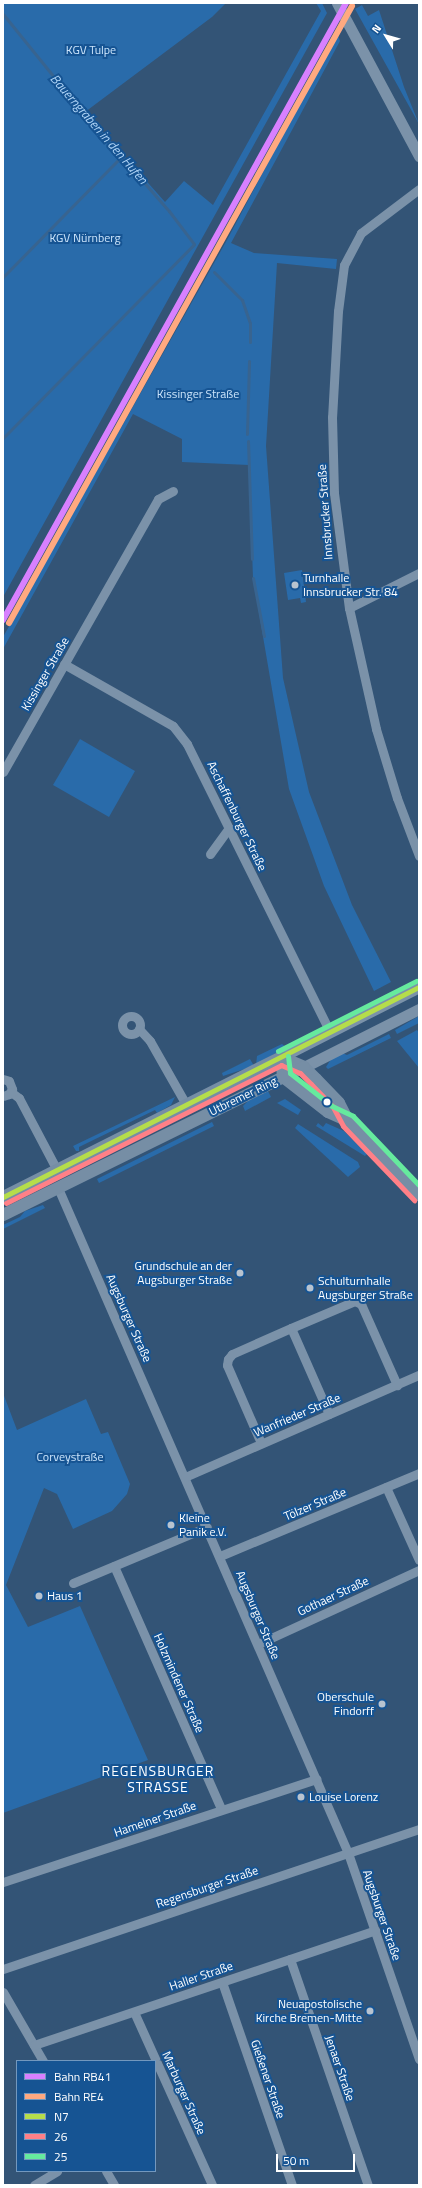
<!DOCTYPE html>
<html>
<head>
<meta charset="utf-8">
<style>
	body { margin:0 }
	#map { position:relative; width:422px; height:2188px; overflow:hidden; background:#335476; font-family:"Titillium Web",sans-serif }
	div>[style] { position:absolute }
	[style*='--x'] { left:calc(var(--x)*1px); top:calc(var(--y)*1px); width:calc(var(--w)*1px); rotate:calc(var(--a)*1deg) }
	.green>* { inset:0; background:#296baa }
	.stream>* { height:3px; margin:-1.5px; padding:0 1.5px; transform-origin:1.5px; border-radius:1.5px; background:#386490 }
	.minor>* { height:9px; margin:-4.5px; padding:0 4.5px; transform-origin:4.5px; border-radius:4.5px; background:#7b92a9 }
	.minor>.ring { margin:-4.5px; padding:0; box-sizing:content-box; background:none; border:9px solid #7b92a9; border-radius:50% }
	.tertiary>* { height:11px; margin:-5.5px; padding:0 5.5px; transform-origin:5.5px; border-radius:5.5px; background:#7b92a9 }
	.secondary>* { height:12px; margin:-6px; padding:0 6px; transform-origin:6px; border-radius:6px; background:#768ea5 }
	.bus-1>* { height:5px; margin:-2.5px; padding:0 2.5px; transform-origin:2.5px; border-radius:2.5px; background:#b5dd4b }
	.bus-2>* { height:5px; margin:-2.5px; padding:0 2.5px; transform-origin:2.5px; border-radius:2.5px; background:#ff8087 }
	.bus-3>* { height:5px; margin:-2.5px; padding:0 2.5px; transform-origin:2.5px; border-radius:2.5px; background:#66ea9e }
	.rail-1>* { height:6px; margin:-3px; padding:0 3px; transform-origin:3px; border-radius:3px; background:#d880ff }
	.rail-2>* { height:6px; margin:-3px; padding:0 3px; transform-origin:3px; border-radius:3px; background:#ffa980 }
	.dots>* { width:11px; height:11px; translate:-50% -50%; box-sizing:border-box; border:2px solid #165493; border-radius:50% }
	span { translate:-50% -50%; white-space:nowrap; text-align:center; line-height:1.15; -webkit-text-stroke:4px #165493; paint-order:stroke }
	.park-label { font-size:12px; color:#cce5fc }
	.street-label { font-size:12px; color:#fff }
	.poi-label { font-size:12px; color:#fff }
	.left { translate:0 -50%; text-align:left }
	.right { translate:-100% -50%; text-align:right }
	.water-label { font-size:13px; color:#b1d6f8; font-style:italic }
	.quarter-label { font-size:14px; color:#fff; letter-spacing:1px }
	.frame { position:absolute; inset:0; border:4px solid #fff; pointer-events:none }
	.legend { position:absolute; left:16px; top:2060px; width:140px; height:112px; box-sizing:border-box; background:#165493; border:1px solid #7398be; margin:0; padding:5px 7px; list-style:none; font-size:12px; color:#fff }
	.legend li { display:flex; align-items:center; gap:8px; height:20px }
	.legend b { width:20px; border:1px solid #7398be }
	.north { position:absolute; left:366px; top:16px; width:40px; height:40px; -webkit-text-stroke:3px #165493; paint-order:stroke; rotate:307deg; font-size:11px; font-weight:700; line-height:16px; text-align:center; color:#fff }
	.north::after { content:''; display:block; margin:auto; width:14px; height:18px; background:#fff; clip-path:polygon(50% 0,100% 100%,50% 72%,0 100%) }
	.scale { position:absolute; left:276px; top:2154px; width:79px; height:18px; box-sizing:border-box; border:2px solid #fff; border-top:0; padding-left:5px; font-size:12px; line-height:14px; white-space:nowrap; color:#fff; -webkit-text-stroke:3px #165493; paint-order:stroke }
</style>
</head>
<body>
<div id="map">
	<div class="green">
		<i style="clip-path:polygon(3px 3px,226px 3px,212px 17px,85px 112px,165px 202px,184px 181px,213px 205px,321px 11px,316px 3px,322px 3px,327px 13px,3px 597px)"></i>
		<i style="clip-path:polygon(362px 5px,368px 16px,379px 10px,404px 87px,419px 124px,355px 9px)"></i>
		<i style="clip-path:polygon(337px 33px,340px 41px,231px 243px,254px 253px,337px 259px,336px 269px,277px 263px,266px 446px,283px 678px,309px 792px,352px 905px,391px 982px,374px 991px,324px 886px,289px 789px,253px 578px,249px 465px,182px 462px,182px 439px,133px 414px,3px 649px,3px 637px,227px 240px)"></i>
		<i style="clip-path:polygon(302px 570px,306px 602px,301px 603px,300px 598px,288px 600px,284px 573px)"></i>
		<i style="clip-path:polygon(80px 739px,135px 771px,109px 817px,53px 785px)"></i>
		<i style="clip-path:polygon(419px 1016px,419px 1023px,397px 1034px,395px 1030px)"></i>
		<i style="clip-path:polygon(417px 1030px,419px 1033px,419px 1068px,397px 1041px)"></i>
		<i style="clip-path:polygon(389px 1034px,391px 1038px,328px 1069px,326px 1067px,331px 1059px,342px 1053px,347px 1055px)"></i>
		<i style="clip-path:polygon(282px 1044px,286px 1047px,256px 1065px,257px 1056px)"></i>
		<i style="clip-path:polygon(250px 1059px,254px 1066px,223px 1076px,222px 1073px)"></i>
		<i style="clip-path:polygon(268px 1091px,271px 1097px,245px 1111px,243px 1106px,248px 1101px)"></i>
		<i style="clip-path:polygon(175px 1097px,171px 1105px,157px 1113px,155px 1110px,79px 1147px,79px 1151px,76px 1151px,73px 1146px)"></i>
		<i style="clip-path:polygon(285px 1099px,301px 1110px,298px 1115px,277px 1103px)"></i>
		<i style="clip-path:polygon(212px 1122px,214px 1126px,99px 1183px,97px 1179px)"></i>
		<i style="clip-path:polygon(318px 1123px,323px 1127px,326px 1123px,344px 1131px,367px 1154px,365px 1156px,316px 1126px)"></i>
		<i style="clip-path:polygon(298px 1124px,358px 1162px,360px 1167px,348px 1177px,295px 1128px)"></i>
		<i style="clip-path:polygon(43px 1205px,45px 1208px,3px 1229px,3px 1225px,20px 1217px,25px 1211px)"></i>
		<i style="clip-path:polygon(3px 1393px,17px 1430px,86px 1399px,101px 1434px,108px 1432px,130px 1484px,127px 1494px,112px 1511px,73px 1529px,57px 1494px,44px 1488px,6px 1585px,28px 1627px,80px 1606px,148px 1760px,3px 1813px)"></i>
	</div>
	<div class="stream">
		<i style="--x:3;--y:14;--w:129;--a:51"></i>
		<i style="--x:84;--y:114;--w:129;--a:48.8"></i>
		<i style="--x:169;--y:211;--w:41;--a:52.9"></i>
		<i style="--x:214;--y:272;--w:40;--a:45"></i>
		<i style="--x:242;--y:300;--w:24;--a:71"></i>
		<i style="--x:250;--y:323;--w:19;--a:90"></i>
		<i style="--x:3;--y:277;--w:170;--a:-45.5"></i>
		<i style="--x:247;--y:434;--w:73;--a:-88.4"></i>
		<i style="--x:3;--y:438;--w:272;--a:-45.4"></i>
		<i style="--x:248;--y:441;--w:118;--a:88.1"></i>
		<i style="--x:253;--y:578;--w:59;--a:79.3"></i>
	</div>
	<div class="minor">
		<i style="--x:419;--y:189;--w:73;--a:142.8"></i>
		<i style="--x:361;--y:233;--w:36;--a:118"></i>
		<i style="--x:344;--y:265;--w:46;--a:97.4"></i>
		<i style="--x:338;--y:311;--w:106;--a:93.2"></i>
		<i style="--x:332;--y:417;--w:76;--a:88.5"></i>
		<i style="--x:334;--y:493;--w:116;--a:82.6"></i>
		<i style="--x:349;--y:608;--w:124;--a:77.4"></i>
		<i style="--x:376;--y:729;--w:72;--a:73.1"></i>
		<i style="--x:397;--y:798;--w:62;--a:69.2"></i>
		<i style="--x:349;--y:608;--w:78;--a:-26.6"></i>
		<i style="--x:64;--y:664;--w:125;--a:29.6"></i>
		<i style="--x:173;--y:726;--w:23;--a:52"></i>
		<i style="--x:187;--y:744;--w:322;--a:63.6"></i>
		<i style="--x:3;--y:772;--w:314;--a:-60.4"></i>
		<i style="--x:158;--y:499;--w:17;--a:-28"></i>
		<i style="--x:210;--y:854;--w:32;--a:-54"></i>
		<i class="ring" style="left:122px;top:1016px;width:9px;height:9px"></i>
		<i style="--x:139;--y:1029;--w:16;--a:47"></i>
		<i style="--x:150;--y:1041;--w:75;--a:60.4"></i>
		<i style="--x:3;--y:1079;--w:6;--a:18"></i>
		<i style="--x:9;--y:1081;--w:9;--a:69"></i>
		<i style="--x:12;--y:1089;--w:6;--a:121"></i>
		<i style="--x:9;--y:1094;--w:6;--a:162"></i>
		<i style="--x:11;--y:1092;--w:10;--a:37"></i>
		<i style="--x:19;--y:1098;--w:81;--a:62.2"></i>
		<i style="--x:58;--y:1188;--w:725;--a:66.44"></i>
		<i style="--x:348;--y:1853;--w:218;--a:71"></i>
		<i style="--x:291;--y:1328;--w:94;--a:66.2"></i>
		<i style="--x:261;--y:1443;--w:85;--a:-113.6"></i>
		<i style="--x:227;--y:1365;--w:6;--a:-81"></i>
		<i style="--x:228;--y:1359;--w:6;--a:-51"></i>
		<i style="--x:232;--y:1354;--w:64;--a:-23.8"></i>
		<i style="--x:291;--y:1328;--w:69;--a:-22.9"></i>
		<i style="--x:355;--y:1301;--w:7;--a:27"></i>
		<i style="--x:361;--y:1304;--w:89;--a:66"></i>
		<i style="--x:185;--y:1477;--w:255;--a:-23.6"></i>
		<i style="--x:386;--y:1487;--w:80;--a:65.7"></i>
		<i style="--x:220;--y:1556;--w:216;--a:-22.6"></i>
		<i style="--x:114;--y:1566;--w:266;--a:66.2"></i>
		<i style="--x:73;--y:1583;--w:145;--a:-22.7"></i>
		<i style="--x:258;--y:1644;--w:177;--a:-24.7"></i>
		<i style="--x:3;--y:1882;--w:330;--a:-18.2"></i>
		<i style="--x:290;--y:1959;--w:239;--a:71"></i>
		<i style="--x:3;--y:1969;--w:439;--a:-18.6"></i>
		<i style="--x:222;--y:1982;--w:215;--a:71"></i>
		<i style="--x:3;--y:1992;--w:80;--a:59.9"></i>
		<i style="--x:134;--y:2012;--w:190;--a:65.7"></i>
		<i style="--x:34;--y:2045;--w:360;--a:-18.6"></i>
		<i style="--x:106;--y:2171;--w:16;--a:60"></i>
		<i style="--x:34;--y:2185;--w:27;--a:-31"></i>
	</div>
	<div class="tertiary">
		<i style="--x:337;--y:3;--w:174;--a:61.8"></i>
		<i style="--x:281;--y:1057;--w:155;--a:-26.9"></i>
		<i style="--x:304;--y:1067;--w:129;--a:-26.8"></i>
	</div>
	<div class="secondary">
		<i style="--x:281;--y:1057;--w:25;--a:23"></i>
		<i style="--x:304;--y:1067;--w:17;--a:45"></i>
		<i style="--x:316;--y:1079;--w:33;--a:46"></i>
		<i style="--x:339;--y:1103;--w:20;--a:63"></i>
		<i style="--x:348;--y:1121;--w:103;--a:46.2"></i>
		<i style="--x:281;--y:1057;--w:20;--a:84"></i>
		<i style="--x:283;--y:1077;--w:57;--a:37.9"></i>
		<i style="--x:328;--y:1112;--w:22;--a:24"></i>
		<i style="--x:3;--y:1197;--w:311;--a:-26.7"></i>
		<i style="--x:3;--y:1215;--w:335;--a:-26.2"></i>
	</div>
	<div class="bus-1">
		<i style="--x:3;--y:1197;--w:466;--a:-26.8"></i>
	</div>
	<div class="bus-2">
		<i style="--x:6;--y:1203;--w:308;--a:-26.6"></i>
		<i style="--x:281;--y:1065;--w:21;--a:23"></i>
		<i style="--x:300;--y:1073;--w:16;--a:45"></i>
		<i style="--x:311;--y:1084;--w:32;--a:46"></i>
		<i style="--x:333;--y:1107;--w:21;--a:62"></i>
		<i style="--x:343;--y:1126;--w:103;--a:46.2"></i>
	</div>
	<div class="bus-3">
		<i style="--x:278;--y:1051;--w:155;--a:-26.9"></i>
		<i style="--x:288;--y:1056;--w:17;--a:83"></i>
		<i style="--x:290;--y:1073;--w:53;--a:38.2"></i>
		<i style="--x:332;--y:1106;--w:23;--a:25"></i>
		<i style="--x:353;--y:1116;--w:95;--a:46.3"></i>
	</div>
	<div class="rail-1">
		<i style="--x:3;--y:620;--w:706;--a:-60.93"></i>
	</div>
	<div class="rail-2">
		<i style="--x:9;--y:623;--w:706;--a:-60.93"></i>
	</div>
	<div class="dots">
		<i style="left:295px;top:585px;background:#b8c3cf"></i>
		<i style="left:327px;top:1102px;background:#fff"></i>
		<i style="left:240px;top:1273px;background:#b8c3cf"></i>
		<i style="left:310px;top:1288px;background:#b8c3cf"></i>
		<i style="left:171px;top:1525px;background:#b8c3cf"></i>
		<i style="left:39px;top:1596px;background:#b8c3cf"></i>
		<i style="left:382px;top:1704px;background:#b8c3cf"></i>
		<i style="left:301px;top:1797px;background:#b8c3cf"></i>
		<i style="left:370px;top:2011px;background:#b8c3cf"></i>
	</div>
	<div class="park-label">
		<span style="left:91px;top:50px">KGV Tulpe</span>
		<span style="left:85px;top:238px">KGV Nürnberg</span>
		<span style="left:198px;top:394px">Kissinger Straße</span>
		<span style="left:70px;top:1457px">Corveystraße</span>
	</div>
	<div class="street-label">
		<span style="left:325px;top:512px;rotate:-94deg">Innsbrucker Straße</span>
		<span style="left:45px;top:674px;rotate:-60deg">Kissinger Straße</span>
		<span style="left:237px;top:816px;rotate:64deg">Aschaffenburger Straße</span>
		<span style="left:243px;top:1096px;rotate:-26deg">Utbremer Ring</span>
		<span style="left:129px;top:1318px;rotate:66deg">Augsburger Straße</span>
		<span style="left:297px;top:1415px;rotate:-23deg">Wanfrieder Straße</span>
		<span style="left:315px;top:1504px;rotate:-23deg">Tölzer Straße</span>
		<span style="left:333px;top:1596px;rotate:-25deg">Gothaer Straße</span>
		<span style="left:258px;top:1615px;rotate:67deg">Augsburger Straße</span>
		<span style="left:179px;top:1683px;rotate:66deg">Holzmindener Straße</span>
		<span style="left:155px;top:1819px;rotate:-19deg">Hamelner Straße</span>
		<span style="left:207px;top:1887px;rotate:-19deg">Regensburger Straße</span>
		<span style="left:382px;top:1915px;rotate:71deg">Augsburger Straße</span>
		<span style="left:201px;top:1976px;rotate:-19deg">Haller Straße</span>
		<span style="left:340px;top:2068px;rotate:71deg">Jenaer Straße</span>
		<span style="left:268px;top:2079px;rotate:71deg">Gießener Straße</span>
		<span style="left:184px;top:2093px;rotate:66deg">Marburger Straße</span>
	</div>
	<div class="poi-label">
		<span class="left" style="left:303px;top:585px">Turnhalle<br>Innsbrucker Str. 84</span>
		<span class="right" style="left:232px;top:1273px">Grundschule an der<br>Augsburger Straße</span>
		<span class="left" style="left:318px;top:1288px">Schulturnhalle<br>Augsburger Straße</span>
		<span class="left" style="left:179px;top:1525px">Kleine<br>Panik e.V.</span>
		<span class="left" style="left:47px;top:1596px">Haus 1</span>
		<span class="right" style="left:374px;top:1704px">Oberschule<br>Findorff</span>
		<span class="left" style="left:309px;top:1797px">Louise Lorenz</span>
		<span class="right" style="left:362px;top:2011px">Neuapostolische<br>Kirche Bremen-Mitte</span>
	</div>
	<div class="water-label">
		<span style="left:99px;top:129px;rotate:49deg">Bauerngraben in den Hufen</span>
	</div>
	<div class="quarter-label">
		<span style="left:158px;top:1779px">REGENSBURGER<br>STRASSE</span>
	</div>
	<div class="frame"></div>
	<ul class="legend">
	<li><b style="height:5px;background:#d880ff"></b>Bahn RB41</li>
	<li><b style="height:5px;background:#ffa980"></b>Bahn RE4</li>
	<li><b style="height:5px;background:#b5dd4b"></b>N7</li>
	<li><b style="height:5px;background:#ff8087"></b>26</li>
	<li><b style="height:5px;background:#66ea9e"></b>25</li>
	</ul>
	<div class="north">N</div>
	<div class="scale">50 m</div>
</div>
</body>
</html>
